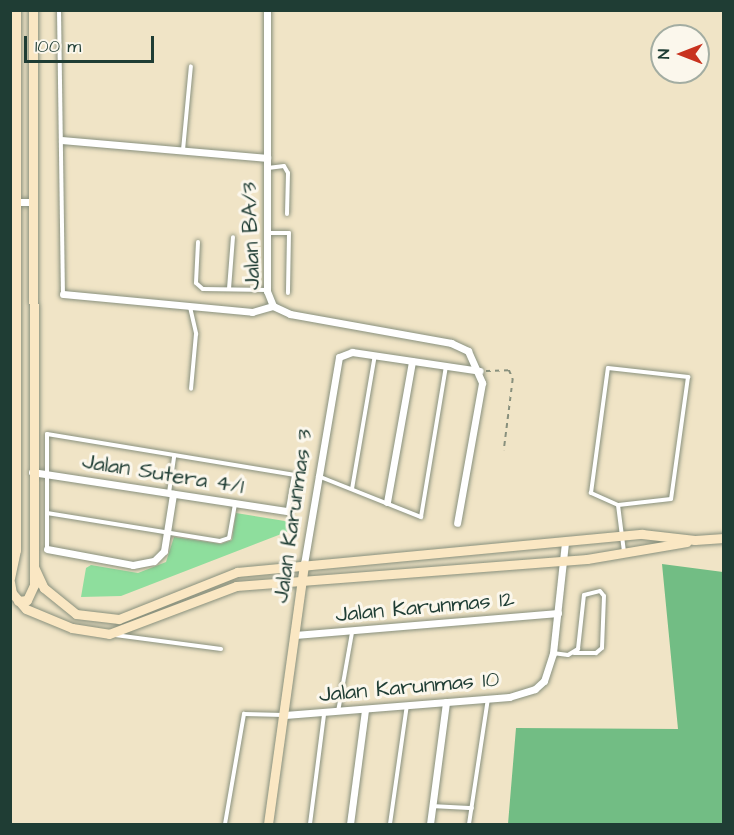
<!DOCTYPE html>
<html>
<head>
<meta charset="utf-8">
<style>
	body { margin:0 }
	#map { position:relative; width:734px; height:835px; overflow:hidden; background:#f0e4c6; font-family:"Architects Daughter",sans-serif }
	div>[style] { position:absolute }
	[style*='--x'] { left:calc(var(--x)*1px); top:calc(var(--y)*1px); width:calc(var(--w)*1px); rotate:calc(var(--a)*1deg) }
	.green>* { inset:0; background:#8ede9d }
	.forest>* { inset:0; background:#72bd84 }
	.path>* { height:1.5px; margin-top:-0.75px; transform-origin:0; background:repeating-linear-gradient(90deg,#88907d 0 4.5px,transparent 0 9px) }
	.roads { filter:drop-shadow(0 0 2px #88907d) drop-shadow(0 0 2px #88907d) }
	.lane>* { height:4px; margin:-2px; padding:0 2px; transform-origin:2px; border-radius:2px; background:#fff }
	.street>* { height:7px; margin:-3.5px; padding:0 3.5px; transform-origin:3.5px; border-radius:3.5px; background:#fff }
	.secondary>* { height:9px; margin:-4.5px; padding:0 4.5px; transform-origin:4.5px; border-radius:4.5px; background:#fae7c3 }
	span { translate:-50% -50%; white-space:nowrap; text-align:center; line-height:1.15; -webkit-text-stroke:6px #fbf7ec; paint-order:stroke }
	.street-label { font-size:22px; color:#1f3d34 }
	.frame { position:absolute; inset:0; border:12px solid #1f3d34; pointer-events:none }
	.north { position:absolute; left:650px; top:24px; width:60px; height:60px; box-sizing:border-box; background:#fbf7ec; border:2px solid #a3ada2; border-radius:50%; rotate:270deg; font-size:16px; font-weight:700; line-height:24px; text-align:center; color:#1f3d34 }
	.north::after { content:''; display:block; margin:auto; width:21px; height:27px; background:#c8321e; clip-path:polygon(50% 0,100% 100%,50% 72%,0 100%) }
	.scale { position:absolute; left:24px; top:36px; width:130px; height:27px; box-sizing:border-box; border:3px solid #1f3d34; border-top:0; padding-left:8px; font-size:18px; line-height:21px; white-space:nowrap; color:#1f3d34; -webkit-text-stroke:4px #fbf7ec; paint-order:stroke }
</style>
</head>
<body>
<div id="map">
	<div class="green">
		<i style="clip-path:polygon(236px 513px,291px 522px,289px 531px,121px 596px,81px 597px,86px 568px,91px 565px,138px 573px,166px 562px,174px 537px,221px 544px,232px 540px)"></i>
	</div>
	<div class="forest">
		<i style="clip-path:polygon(662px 564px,723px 572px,723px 824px,508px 824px,516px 728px,678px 729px)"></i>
	</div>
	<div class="path">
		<i style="--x:486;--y:371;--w:23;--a:-2"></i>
		<i style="--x:509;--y:370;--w:10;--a:66"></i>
		<i style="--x:513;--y:379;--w:72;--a:97.2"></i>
	</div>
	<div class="roads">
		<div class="lane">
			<i style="--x:59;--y:10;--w:284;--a:89.2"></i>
			<i style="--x:183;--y:150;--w:84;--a:-84.6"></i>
			<i style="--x:268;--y:168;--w:16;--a:-7"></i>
			<i style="--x:284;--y:166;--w:8;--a:60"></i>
			<i style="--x:288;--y:173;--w:41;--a:91.4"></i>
			<i style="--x:267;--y:233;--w:22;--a:0"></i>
			<i style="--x:289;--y:233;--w:60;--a:91"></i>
			<i style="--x:198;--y:242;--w:41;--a:92.8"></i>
			<i style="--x:196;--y:283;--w:9;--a:41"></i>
			<i style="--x:203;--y:289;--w:64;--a:0.9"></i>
			<i style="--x:229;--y:289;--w:52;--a:-85.6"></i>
			<i style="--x:190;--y:307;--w:28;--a:77"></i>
			<i style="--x:196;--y:334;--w:55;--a:95.2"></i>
			<i style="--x:608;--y:368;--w:81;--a:6.4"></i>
			<i style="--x:688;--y:377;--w:123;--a:97.9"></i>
			<i style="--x:671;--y:499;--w:53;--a:173.5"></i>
			<i style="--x:618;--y:505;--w:30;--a:-156"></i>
			<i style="--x:591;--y:493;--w:126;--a:-82.3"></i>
			<i style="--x:318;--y:476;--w:111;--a:21.7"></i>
			<i style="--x:421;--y:517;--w:153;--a:-80.6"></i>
			<i style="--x:352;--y:489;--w:136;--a:-80.3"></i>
			<i style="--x:169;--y:493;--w:37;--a:-82"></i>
			<i style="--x:618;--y:505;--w:47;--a:82.7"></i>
			<i style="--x:47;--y:513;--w:175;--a:9.2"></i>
			<i style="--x:220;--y:541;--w:9;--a:-18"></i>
			<i style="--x:229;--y:538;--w:36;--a:-80"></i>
			<i style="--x:47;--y:548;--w:114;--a:-90"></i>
			<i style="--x:47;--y:434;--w:250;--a:9.4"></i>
			<i style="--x:294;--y:475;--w:36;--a:100"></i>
			<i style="--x:115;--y:635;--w:107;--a:7.5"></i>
			<i style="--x:553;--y:653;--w:15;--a:8"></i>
			<i style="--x:568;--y:655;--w:12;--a:-31"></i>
			<i style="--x:578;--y:649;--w:54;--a:-83.7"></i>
			<i style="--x:584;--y:595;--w:16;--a:-14"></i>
			<i style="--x:600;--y:591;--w:6;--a:51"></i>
			<i style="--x:604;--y:596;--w:52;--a:92.2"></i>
			<i style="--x:602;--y:648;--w:8;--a:140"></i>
			<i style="--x:596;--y:653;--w:22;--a:180"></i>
			<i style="--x:338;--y:712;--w:80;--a:-80"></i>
			<i style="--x:433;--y:806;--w:39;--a:3"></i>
			<i style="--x:225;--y:824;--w:112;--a:-80.2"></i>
			<i style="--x:244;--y:714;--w:40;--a:1.4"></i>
			<i style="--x:310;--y:824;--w:111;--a:-82.7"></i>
			<i style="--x:390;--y:824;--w:120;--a:-81.9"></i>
			<i style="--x:469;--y:824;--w:126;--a:-81.4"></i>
		</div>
		<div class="street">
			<i style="--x:267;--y:10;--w:281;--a:90"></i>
			<i style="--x:267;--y:291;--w:16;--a:68"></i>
			<i style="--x:273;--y:306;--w:19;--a:25"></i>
			<i style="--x:290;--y:314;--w:164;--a:10.2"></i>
			<i style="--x:451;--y:343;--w:19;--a:25"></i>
			<i style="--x:468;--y:351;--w:35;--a:66"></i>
			<i style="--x:482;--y:383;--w:142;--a:100.1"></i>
			<i style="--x:62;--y:140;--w:206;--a:5"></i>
			<i style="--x:10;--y:202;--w:23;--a:0"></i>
			<i style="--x:63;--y:294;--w:190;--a:5.4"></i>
			<i style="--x:252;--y:312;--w:22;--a:-16"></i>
			<i style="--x:32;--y:472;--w:259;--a:8.7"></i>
			<i style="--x:387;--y:502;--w:143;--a:-79.9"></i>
			<i style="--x:47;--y:549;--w:87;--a:10.5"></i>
			<i style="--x:133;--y:565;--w:21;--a:-11"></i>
			<i style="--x:154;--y:561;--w:14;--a:-45"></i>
			<i style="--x:164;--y:551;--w:58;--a:-81"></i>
			<i style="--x:304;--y:564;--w:210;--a:-80.4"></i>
			<i style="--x:339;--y:357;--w:14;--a:-21"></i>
			<i style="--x:352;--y:352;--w:129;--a:8.4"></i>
			<i style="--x:295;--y:635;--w:264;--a:-4.8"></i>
			<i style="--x:285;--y:715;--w:225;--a:-4.6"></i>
			<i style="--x:509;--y:697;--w:27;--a:-17"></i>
			<i style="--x:535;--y:689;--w:12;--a:-42"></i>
			<i style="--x:544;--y:681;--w:29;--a:-72"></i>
			<i style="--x:553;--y:653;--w:111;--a:-83.8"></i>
			<i style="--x:350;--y:824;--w:115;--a:-82.5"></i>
			<i style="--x:430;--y:824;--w:123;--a:-82.5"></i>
		</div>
		<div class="secondary">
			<i style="--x:34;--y:567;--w:23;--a:65"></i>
			<i style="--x:44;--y:588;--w:41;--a:39.1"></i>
			<i style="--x:76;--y:614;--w:43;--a:6.6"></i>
			<i style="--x:119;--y:619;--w:127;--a:-21.7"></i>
			<i style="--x:237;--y:572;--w:407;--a:-5.4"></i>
			<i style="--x:642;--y:534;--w:53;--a:6.5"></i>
			<i style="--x:695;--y:540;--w:29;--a:-4"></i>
			<i style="--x:10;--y:578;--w:29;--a:-78"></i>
			<i style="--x:16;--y:550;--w:540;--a:-90"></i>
			<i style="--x:10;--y:582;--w:11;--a:80"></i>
			<i style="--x:12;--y:593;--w:21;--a:49"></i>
			<i style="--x:26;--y:609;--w:50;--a:22.4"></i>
			<i style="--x:72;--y:628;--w:37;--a:9"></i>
			<i style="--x:109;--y:634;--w:136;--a:-20.7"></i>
			<i style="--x:236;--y:586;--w:352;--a:-4.4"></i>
			<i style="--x:587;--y:559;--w:101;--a:-9.6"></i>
			<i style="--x:18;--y:601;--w:9;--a:-6"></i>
			<i style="--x:27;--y:600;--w:17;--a:-65"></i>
			<i style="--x:34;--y:585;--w:575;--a:-90.1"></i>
			<i style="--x:268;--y:824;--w:262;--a:-82.1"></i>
		</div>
	</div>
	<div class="street-label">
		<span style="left:251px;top:236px;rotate:-92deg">Jalan BA/3</span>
		<span style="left:163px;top:474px;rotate:9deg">Jalan Sutera 4/1</span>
		<span style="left:293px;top:516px;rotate:-82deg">Jalan Karunmas 3</span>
		<span style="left:425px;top:607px;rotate:-5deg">Jalan Karunmas 12</span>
		<span style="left:409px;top:687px;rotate:-5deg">Jalan Karunmas 10</span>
	</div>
	<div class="frame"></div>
	<div class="north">N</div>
	<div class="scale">100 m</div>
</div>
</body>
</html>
